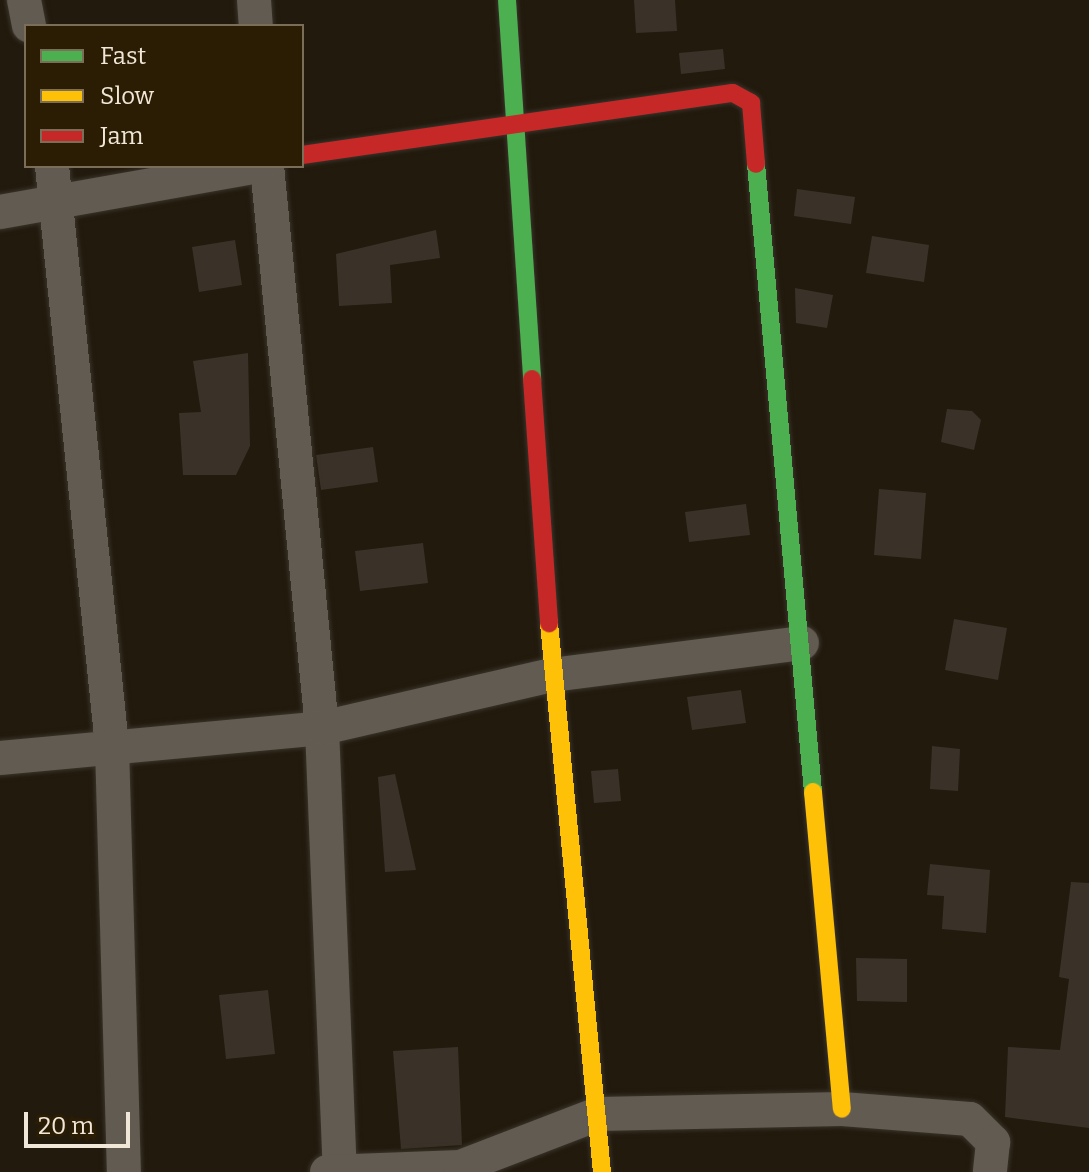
<!DOCTYPE html>
<html>
<head>
<meta charset="utf-8">
<style>
	body { margin:0 }
	#map { position:relative; width:1089px; height:1172px; overflow:hidden; background:#221a0d; font-family:Bitter,serif }
	div>[style] { position:absolute }
	[style*='--x'] { left:calc(var(--x)*1px); top:calc(var(--y)*1px); width:calc(var(--w)*1px); rotate:calc(var(--a)*1deg) }
	.building>* { inset:0; background:#3a3228 }
	.roads { filter:drop-shadow(0 0 2px #39332a) drop-shadow(0 0 2px #39332a) }
	.street>* { height:34px; margin:-17px; padding:0 17px; transform-origin:17px; border-radius:17px; background:#625b51 }
	.fast>* { height:18px; margin:-9px; padding:0 9px; transform-origin:9px; border-radius:9px; background:#4caf50 }
	.slow>* { height:18px; margin:-9px; padding:0 9px; transform-origin:9px; border-radius:9px; background:#ffc107 }
	.jam>* { height:18px; margin:-9px; padding:0 9px; transform-origin:9px; border-radius:9px; background:#c62828 }
	span { translate:-50% -50%; white-space:nowrap; text-align:center; line-height:1.15; -webkit-text-stroke:7px #2b1d04; paint-order:stroke }
	.legend { position:absolute; left:24px; top:24px; width:280px; height:144px; box-sizing:border-box; background:#2b1d04; border:2px solid #7a6e59; margin:0; padding:10px 14px; list-style:none; font-size:24px; color:#f0e7d8 }
	.legend li { display:flex; align-items:center; gap:16px; height:40px }
	.legend b { width:40px; border:2px solid #7a6e59 }
	.scale { position:absolute; left:24px; top:1112px; width:106px; height:36px; box-sizing:border-box; border:4px solid #f0e7d8; border-top:0; padding-left:10px; font-size:24px; line-height:28px; white-space:nowrap; color:#f0e7d8; -webkit-text-stroke:6px #2b1d04; paint-order:stroke }
</style>
</head>
<body>
<div id="map">
	<div class="building">
		<i style="clip-path:polygon(634px 0,675px 0,677px 31px,636px 33px)"></i>
		<i style="clip-path:polygon(723px 49px,725px 69px,681px 74px,679px 53px)"></i>
		<i style="clip-path:polygon(797px 189px,855px 197px,851px 224px,794px 216px)"></i>
		<i style="clip-path:polygon(436px 230px,440px 258px,390px 265px,392px 303px,339px 306px,336px 254px)"></i>
		<i style="clip-path:polygon(872px 236px,929px 245px,924px 282px,866px 273px)"></i>
		<i style="clip-path:polygon(235px 240px,242px 285px,199px 292px,192px 247px)"></i>
		<i style="clip-path:polygon(795px 288px,833px 295px,827px 328px,796px 323px)"></i>
		<i style="clip-path:polygon(248px 353px,250px 446px,236px 475px,183px 475px,179px 413px,201px 412px,193px 361px)"></i>
		<i style="clip-path:polygon(947px 409px,972px 411px,981px 420px,974px 450px,941px 442px)"></i>
		<i style="clip-path:polygon(373px 447px,378px 482px,321px 490px,316px 455px)"></i>
		<i style="clip-path:polygon(879px 489px,926px 493px,921px 559px,874px 555px)"></i>
		<i style="clip-path:polygon(746px 504px,750px 535px,689px 542px,685px 512px)"></i>
		<i style="clip-path:polygon(423px 543px,428px 583px,360px 591px,355px 551px)"></i>
		<i style="clip-path:polygon(954px 619px,1007px 628px,998px 680px,945px 670px)"></i>
		<i style="clip-path:polygon(741px 690px,746px 723px,692px 730px,687px 697px)"></i>
		<i style="clip-path:polygon(932px 746px,960px 749px,958px 791px,930px 789px)"></i>
		<i style="clip-path:polygon(618px 769px,621px 801px,594px 803px,591px 771px)"></i>
		<i style="clip-path:polygon(395px 774px,416px 870px,385px 872px,378px 777px)"></i>
		<i style="clip-path:polygon(930px 864px,990px 870px,986px 933px,942px 929px,944px 896px,927px 895px)"></i>
		<i style="clip-path:polygon(1071px 882px,1089px 883px,1089px 1128px,1005px 1117px,1008px 1047px,1060px 1050px,1069px 979px,1059px 977px)"></i>
		<i style="clip-path:polygon(856px 958px,907px 959px,907px 1002px,857px 1001px)"></i>
		<i style="clip-path:polygon(268px 990px,275px 1054px,226px 1059px,219px 995px)"></i>
		<i style="clip-path:polygon(458px 1047px,462px 1145px,401px 1149px,393px 1051px)"></i>
	</div>
	<div class="roads">
		<div class="street">
			<i style="--x:24;--y:0;--w:26;--a:79"></i>
			<i style="--x:254;--y:0;--w:26;--a:86"></i>
			<i style="--x:52;--y:166;--w:583;--a:84.09"></i>
			<i style="--x:112;--y:746;--w:426;--a:88.4"></i>
			<i style="--x:267;--y:166;--w:565;--a:84.41"></i>
			<i style="--x:322;--y:728;--w:444;--a:87.7"></i>
			<i style="--x:0;--y:212;--w:263;--a:-10.1"></i>
			<i style="--x:0;--y:758;--w:323;--a:-5.3"></i>
			<i style="--x:322;--y:728;--w:236;--a:-13"></i>
			<i style="--x:552;--y:675;--w:252;--a:-7.3"></i>
			<i style="--x:327;--y:1172;--w:133;--a:-2.2"></i>
			<i style="--x:460;--y:1167;--w:148;--a:-21"></i>
			<i style="--x:598;--y:1114;--w:244;--a:-1.2"></i>
			<i style="--x:842;--y:1109;--w:128;--a:4.5"></i>
			<i style="--x:970;--y:1119;--w:33;--a:45"></i>
			<i style="--x:993;--y:1142;--w:30;--a:96"></i>
		</div>
		<div class="fast">
			<i style="--x:507;--y:0;--w:380;--a:86.2"></i>
			<i style="--x:756;--y:164;--w:631;--a:84.81"></i>
		</div>
		<div class="slow">
			<i style="--x:549;--y:623;--w:552;--a:84.49"></i>
			<i style="--x:813;--y:792;--w:318;--a:84.8"></i>
		</div>
		<div class="jam">
			<i style="--x:302;--y:155;--w:435;--a:-8.2"></i>
			<i style="--x:733;--y:93;--w:21;--a:29"></i>
			<i style="--x:751;--y:103;--w:61;--a:85.3"></i>
			<i style="--x:532;--y:379;--w:245;--a:86"></i>
		</div>
	</div>
	<ul class="legend">
	<li><b style="height:10px;background:#4caf50"></b>Fast</li>
	<li><b style="height:10px;background:#ffc107"></b>Slow</li>
	<li><b style="height:10px;background:#c62828"></b>Jam</li>
	</ul>
	<div class="scale">20 m</div>
</div>
</body>
</html>
